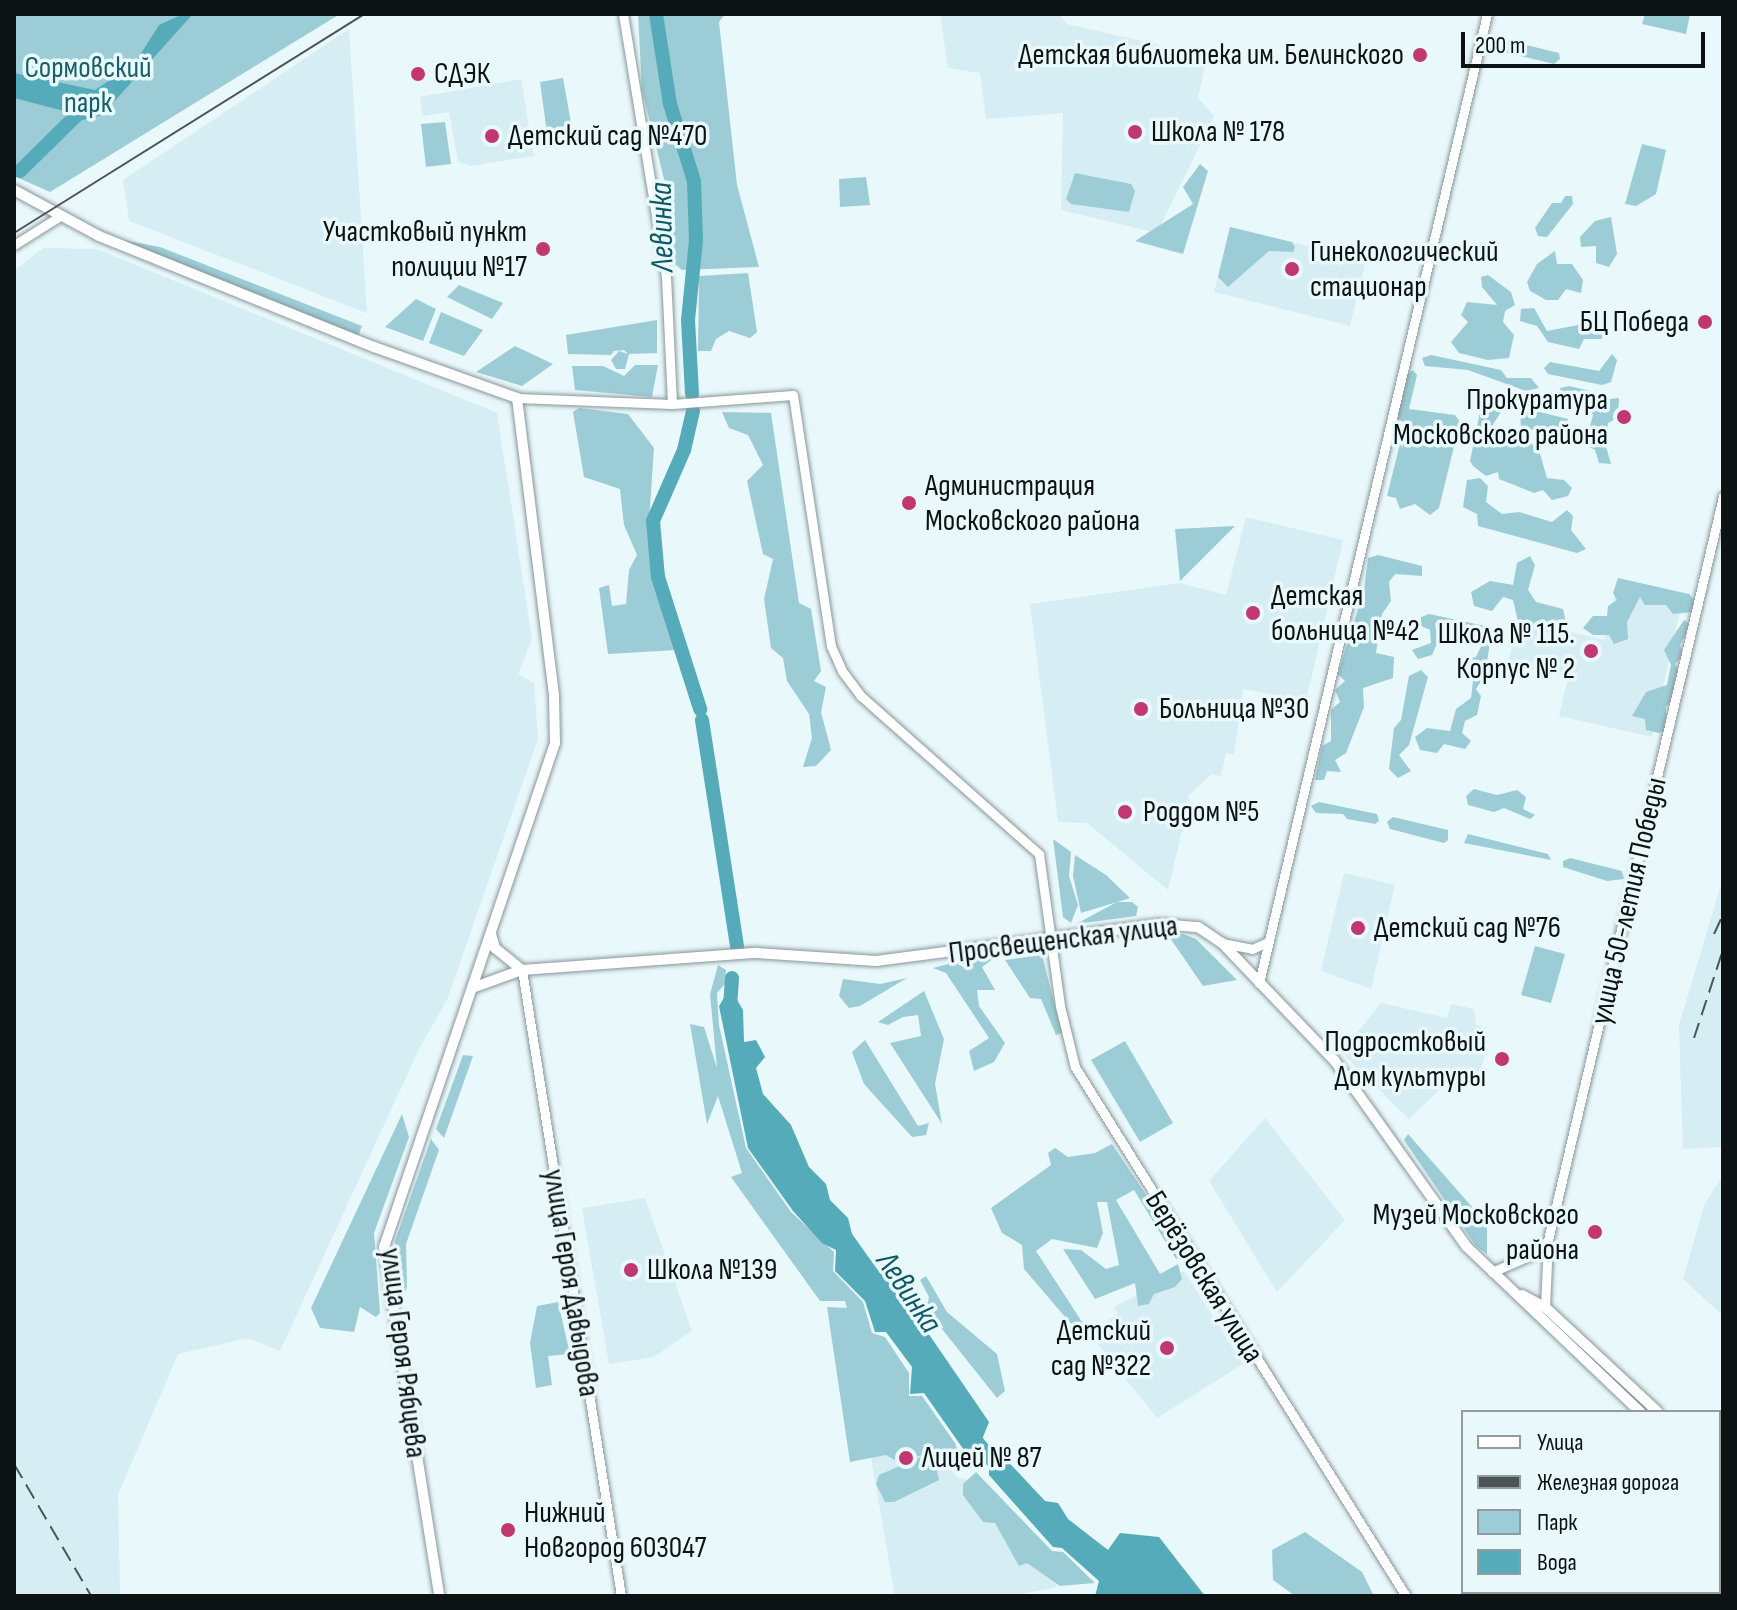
<!DOCTYPE html>
<html>
<head>
<meta charset="utf-8">
<style>
	body { margin:0 }
	#map { position:relative; width:1737px; height:1610px; overflow:hidden; background:#e9f8fb; font-family:"Sofia Sans Condensed",sans-serif }
	div>[style] { position:absolute }
	[style*='--x'] { left:calc(var(--x)*1px); top:calc(var(--y)*1px); width:calc(var(--w)*1px); rotate:calc(var(--a)*1deg) }
	.built>* { inset:0; background:#d6eef3 }
	.green>* { inset:0; background:#9ccdd6 }
	.water>* { inset:0; background:#55abb9 }
	.river>* { height:14px; margin:-7px; padding:0 7px; transform-origin:7px; border-radius:7px; background:#55abb9 }
	.roads { filter:drop-shadow(0 0 2px #889698) drop-shadow(0 0 2px #889698) }
	.tertiary>* { height:9px; margin:-4.5px; padding:0 4.5px; transform-origin:4.5px; border-radius:4.5px; background:#fff }
	.secondary>* { height:10px; margin:-5px; padding:0 5px; transform-origin:5px; border-radius:5px; background:#fff }
	.tram>* { height:2px; margin:-1px; padding:0 1px; transform-origin:1px; border-radius:1px; background:#4c5456 }
	.rail>* { height:2px; margin-top:-1px; transform-origin:0; background:repeating-linear-gradient(90deg,#4c5456 0 16px,transparent 0 24px) }
	.dots>* { width:22px; height:22px; translate:-50% -50%; box-sizing:border-box; border:4px solid #e9f8fb; border-radius:50% }
	span { translate:-50% -50%; white-space:nowrap; text-align:center; line-height:1.15; -webkit-text-stroke:7px #e9f8fb; paint-order:stroke }
	.poi-label { font-size:30px; color:#0d1213 }
	.right { translate:-100% -50%; text-align:right }
	.left { translate:0 -50%; text-align:left }
	.park-label { font-size:30px; color:#185f6a }
	.street-label { font-size:30px; color:#0d1213 }
	.water-label { font-size:32px; color:#0f5964; font-style:italic }
	.frame { position:absolute; inset:0; border:16px solid #0d1213; pointer-events:none }
	.legend { position:absolute; left:1461px; top:1410px; width:260px; height:184px; box-sizing:border-box; background:#e9f8fb; border:2px solid #919c9e; margin:0; padding:10px 14px; list-style:none; font-size:24px; color:#0d1213 }
	.legend li { display:flex; align-items:center; gap:16px; height:40px }
	.legend b { width:40px; border:2px solid #919c9e }
	.scale { position:absolute; left:1461px; top:32px; width:244px; height:36px; box-sizing:border-box; border:4px solid #0d1213; border-top:0; padding-left:10px; font-size:24px; line-height:28px; white-space:nowrap; color:#0d1213; -webkit-text-stroke:6px #e9f8fb; paint-order:stroke }
</style>
</head>
<body>
<div id="map">
	<div class="built">
		<i style="clip-path:polygon(940px 14px,1059px 14px,1067px 24px,1199px 54px,1206px 60px,1198px 98px,1214px 116px,1157px 233px,1061px 210px,1063px 113px,986px 119px,980px 73px,948px 68px)"></i>
		<i style="clip-path:polygon(349px 29px,367px 313px,129px 221px,123px 180px)"></i>
		<i style="clip-path:polygon(521px 79px,534px 156px,470px 166px,458px 161px,449px 112px,423px 116px,420px 97px)"></i>
		<i style="clip-path:polygon(1230px 227px,1366px 260px,1350px 326px,1214px 292px)"></i>
		<i style="clip-path:polygon(43px 248px,97px 249px,497px 413px,532px 639px,518px 674px,534px 683px,538px 739px,447px 1000px,419px 1049px,280px 1351px,248px 1338px,178px 1354px,118px 1495px,120px 1596px,14px 1596px,14px 271px)"></i>
		<i style="clip-path:polygon(1246px 517px,1343px 540px,1306px 701px,1243px 689px,1234px 755px,1226px 753px,1221px 776px,1212px 774px,1188px 796px,1193px 817px,1185px 818px,1168px 890px,1087px 823px,1058px 822px,1030px 604px,1180px 583px,1226px 595px)"></i>
		<i style="clip-path:polygon(1618px 582px,1683px 597px,1652px 737px,1559px 716px,1568px 677px,1508px 663px,1518px 619px,1604px 640px)"></i>
		<i style="clip-path:polygon(1344px 873px,1395px 885px,1371px 989px,1321px 971px)"></i>
		<i style="clip-path:polygon(1723px 878px,1723px 1147px,1683px 1149px,1679px 1025px)"></i>
		<i style="clip-path:polygon(1381px 1003px,1447px 1018px,1451px 1004px,1474px 1009px,1476px 1025px,1483px 1027px,1478px 1047px,1486px 1050px,1479px 1077px,1464px 1069px,1457px 1073px,1409px 1119px,1346px 1057px,1344px 1049px)"></i>
		<i style="clip-path:polygon(1265px 1118px,1345px 1220px,1277px 1292px,1209px 1181px)"></i>
		<i style="clip-path:polygon(1720px 1180px,1723px 1182px,1723px 1316px,1683px 1279px,1705px 1203px)"></i>
		<i style="clip-path:polygon(645px 1198px,692px 1331px,654px 1357px,609px 1364px,582px 1208px)"></i>
		<i style="clip-path:polygon(1184px 1271px,1243px 1364px,1157px 1418px,1089px 1333px,1118px 1314px,1114px 1307px)"></i>
		<i style="clip-path:polygon(849px 1332px,957px 1477px,972px 1481px,1058px 1587px,1010px 1596px,895px 1596px)"></i>
	</div>
	<div class="green">
		<i style="clip-path:polygon(14px 14px,340px 14px,50px 192px,14px 176px)"></i>
		<i style="clip-path:polygon(638px 14px,725px 14px,719px 22px,737px 185px,759px 267px,682px 270px,672px 262px,660px 214px,666px 187px,642px 90px)"></i>
		<i style="clip-path:polygon(1645px 14px,1690px 14px,1686px 34px,1642px 24px)"></i>
		<i style="clip-path:polygon(1505px 40px,1559px 53px,1560px 59px,1554px 64px,1500px 51px,1498px 44px)"></i>
		<i style="clip-path:polygon(563px 78px,571px 123px,557px 129px,559px 147px,549px 148px,540px 82px)"></i>
		<i style="clip-path:polygon(445px 122px,451px 164px,426px 167px,421px 124px)"></i>
		<i style="clip-path:polygon(1642px 144px,1666px 150px,1656px 194px,1636px 206px,1625px 204px)"></i>
		<i style="clip-path:polygon(1200px 164px,1208px 171px,1183px 254px,1135px 241px,1193px 204px,1183px 187px)"></i>
		<i style="clip-path:polygon(1075px 173px,1131px 184px,1135px 191px,1129px 212px,1071px 204px,1066px 199px)"></i>
		<i style="clip-path:polygon(866px 177px,870px 205px,840px 207px,839px 179px)"></i>
		<i style="clip-path:polygon(1565px 196px,1572px 196px,1573px 204px,1547px 237px,1538px 236px,1535px 228px,1552px 203px,1561px 203px)"></i>
		<i style="clip-path:polygon(1611px 217px,1617px 254px,1609px 267px,1596px 263px,1596px 246px,1581px 247px,1580px 237px,1595px 221px)"></i>
		<i style="clip-path:polygon(1230px 227px,1292px 242px,1295px 247px,1293px 252px,1269px 251px,1228px 287px,1218px 277px)"></i>
		<i style="clip-path:polygon(122px 240px,160px 247px,362px 326px,358px 336px)"></i>
		<i style="clip-path:polygon(1555px 251px,1557px 264px,1572px 264px,1583px 280px,1581px 293px,1566px 289px,1558px 300px,1546px 300px,1530px 291px,1527px 282px,1537px 264px)"></i>
		<i style="clip-path:polygon(748px 273px,757px 332px,750px 338px,729px 331px,716px 339px,711px 351px,698px 351px,699px 276px)"></i>
		<i style="clip-path:polygon(1488px 275px,1511px 292px,1515px 305px,1505px 311px,1503px 322px,1514px 335px,1509px 358px,1488px 360px,1459px 353px,1451px 342px,1468px 322px,1461px 315px,1467px 302px,1497px 305px,1482px 287px,1481px 277px)"></i>
		<i style="clip-path:polygon(459px 285px,503px 303px,492px 319px,447px 297px)"></i>
		<i style="clip-path:polygon(416px 299px,436px 309px,423px 341px,385px 327px)"></i>
		<i style="clip-path:polygon(1534px 308px,1547px 331px,1599px 321px,1608px 330px,1601px 339px,1584px 339px,1579px 349px,1548px 342px,1537px 326px,1520px 321px,1521px 309px)"></i>
		<i style="clip-path:polygon(441px 312px,483px 330px,464px 356px,429px 343px)"></i>
		<i style="clip-path:polygon(657px 320px,657px 353px,629px 354px,625px 369px,616px 369px,611px 360px,619px 351px,628px 354px,624px 350px,614px 351px,611px 355px,568px 354px,566px 335px)"></i>
		<i style="clip-path:polygon(515px 346px,553px 364px,522px 386px,476px 372px)"></i>
		<i style="clip-path:polygon(1612px 354px,1617px 360px,1611px 382px,1602px 385px,1548px 374px,1544px 368px,1550px 362px,1599px 371px)"></i>
		<i style="clip-path:polygon(1431px 355px,1501px 370px,1507px 378px,1531px 378px,1539px 388px,1526px 391px,1468px 370px,1425px 366px,1422px 358px)"></i>
		<i style="clip-path:polygon(635px 365px,658px 365px,652px 397px,575px 390px,572px 366px,603px 366px,624px 376px)"></i>
		<i style="clip-path:polygon(1413px 370px,1417px 375px,1409px 409px,1455px 415px,1460px 422px,1439px 508px,1430px 515px,1415px 504px,1400px 509px,1396px 498px,1387px 496px,1405px 423px,1397px 418px,1398px 406px,1407px 375px)"></i>
		<i style="clip-path:polygon(1569px 386px,1595px 392px,1602px 400px,1619px 398px,1618px 418px,1608px 423px,1605px 443px,1611px 464px,1599px 463px,1595px 450px,1584px 444px,1580px 435px,1589px 430px,1593px 415px,1585px 397px,1562px 396px,1560px 388px)"></i>
		<i style="clip-path:polygon(1486px 407px,1501px 412px,1492px 426px,1538px 447px,1547px 478px,1564px 480px,1572px 488px,1568px 496px,1552px 500px,1543px 490px,1534px 493px,1499px 479px,1498px 472px,1486px 476px,1473px 466px,1470px 461px,1480px 412px)"></i>
		<i style="clip-path:polygon(579px 408px,628px 414px,654px 448px,649px 522px,654px 578px,677px 650px,608px 654px,599px 588px,609px 585px,612px 606px,626px 604px,629px 570px,637px 555px,624px 525px,620px 489px,584px 477px,573px 412px)"></i>
		<i style="clip-path:polygon(1528px 409px,1568px 419px,1568px 432px,1559px 436px,1521px 427px,1520px 411px)"></i>
		<i style="clip-path:polygon(722px 412px,771px 413px,799px 603px,811px 609px,821px 671px,814px 681px,826px 687px,821px 712px,831px 750px,816px 766px,803px 767px,812px 738px,809px 714px,787px 681px,783px 658px,771px 648px,764px 599px,773px 559px,763px 554px,747px 481px,763px 465px,748px 435px,729px 428px)"></i>
		<i style="clip-path:polygon(1480px 478px,1488px 486px,1486px 502px,1502px 514px,1519px 512px,1552px 522px,1567px 510px,1573px 516px,1571px 530px,1586px 549px,1577px 553px,1478px 526px,1477px 514px,1463px 507px,1467px 480px)"></i>
		<i style="clip-path:polygon(1235px 526px,1180px 581px,1175px 529px)"></i>
		<i style="clip-path:polygon(1378px 555px,1422px 566px,1422px 576px,1395px 574px,1389px 582px,1391px 601px,1382px 614px,1376px 653px,1394px 657px,1393px 678px,1363px 688px,1364px 707px,1346px 753px,1335px 760px,1341px 772px,1327px 771px,1324px 780px,1315px 780px,1322px 746px,1331px 741px,1331px 710px,1340px 702px,1335px 690px,1345px 681px,1338px 674px,1358px 609px,1356px 597px,1364px 590px,1368px 558px)"></i>
		<i style="clip-path:polygon(1530px 556px,1535px 565px,1528px 590px,1536px 602px,1563px 609px,1566px 622px,1550px 632px,1519px 626px,1513px 600px,1503px 597px,1492px 611px,1474px 606px,1471px 592px,1490px 581px,1513px 585px,1517px 563px)"></i>
		<i style="clip-path:polygon(1618px 578px,1689px 594px,1696px 602px,1693px 612px,1673px 614px,1666px 605px,1645px 605px,1640px 597px,1627px 622px,1628px 639px,1614px 644px,1609px 635px,1593px 635px,1583px 628px,1593px 616px,1607px 616px,1608px 606px,1617px 600px,1613px 593px)"></i>
		<i style="clip-path:polygon(1429px 614px,1490px 627px,1492px 634px,1435px 623px,1438px 641px,1432px 655px,1418px 659px,1412px 650px,1431px 643px,1430px 630px,1421px 626px,1421px 617px)"></i>
		<i style="clip-path:polygon(1684px 620px,1691px 625px,1680px 645px,1683px 655px,1675px 664px,1679px 672px,1673px 701px,1666px 706px,1666px 730px,1659px 733px,1646px 730px,1645px 719px,1632px 716px,1646px 692px,1667px 685px,1671px 665px,1664px 650px)"></i>
		<i style="clip-path:polygon(1484px 640px,1490px 642px,1485px 675px,1476px 689px,1481px 696px,1477px 715px,1465px 721px,1462px 733px,1471px 741px,1465px 749px,1444px 744px,1437px 753px,1420px 750px,1415px 737px,1427px 728px,1450px 731px,1456px 709px,1471px 698px,1473px 681px,1463px 673px,1466px 659px,1476px 657px)"></i>
		<i style="clip-path:polygon(1421px 670px,1428px 677px,1409px 745px,1399px 755px,1411px 771px,1398px 778px,1389px 769px,1394px 728px,1401px 720px,1409px 676px)"></i>
		<i style="clip-path:polygon(1474px 789px,1497px 795px,1517px 790px,1526px 797px,1523px 809px,1535px 815px,1530px 819px,1504px 808px,1494px 812px,1468px 805px,1466px 796px)"></i>
		<i style="clip-path:polygon(1319px 802px,1377px 814px,1379px 821px,1375px 824px,1347px 819px,1343px 814px,1316px 813px,1311px 806px)"></i>
		<i style="clip-path:polygon(1393px 817px,1448px 830px,1448px 840px,1444px 843px,1390px 829px,1387px 822px)"></i>
		<i style="clip-path:polygon(1468px 834px,1548px 854px,1551px 860px,1464px 843px)"></i>
		<i style="clip-path:polygon(1053px 839px,1071px 852px,1069px 876px,1078px 905px,1071px 923px,1063px 917px)"></i>
		<i style="clip-path:polygon(1075px 855px,1106px 875px,1130px 898px,1081px 913px,1073px 876px)"></i>
		<i style="clip-path:polygon(1570px 858px,1622px 871px,1624px 879px,1607px 881px,1563px 867px,1563px 861px)"></i>
		<i style="clip-path:polygon(1117px 902px,1132px 902px,1138px 907px,1136px 916px,1076px 924px)"></i>
		<i style="clip-path:polygon(1183px 934px,1196px 939px,1237px 980px,1203px 986px,1168px 935px)"></i>
		<i style="clip-path:polygon(1535px 946px,1565px 954px,1551px 1003px,1521px 995px)"></i>
		<i style="clip-path:polygon(1042px 955px,1062px 1033px,1056px 1035px,1041px 999px,1030px 998px,1005px 960px)"></i>
		<i style="clip-path:polygon(997px 956px,982px 967px,995px 990px,977px 990px,979px 1006px,1005px 1043px,994px 1062px,974px 1071px,969px 1051px,989px 1038px,946px 973px,933px 968px,955px 962px,968px 970px,977px 958px)"></i>
		<i style="clip-path:polygon(718px 965px,726px 970px,725px 984px,717px 993px,719px 1025px,746px 1148px,791px 1212px,834px 1252px,833px 1271px,863px 1302px,872px 1333px,885px 1337px,909px 1373px,909px 1396px,922px 1396px,955px 1443px,962px 1463px,943px 1464px,934px 1457px,939px 1480px,894px 1502px,885px 1502px,876px 1484px,879px 1475px,930px 1453px,898px 1462px,886px 1455px,850px 1462px,827px 1307px,847px 1308px,845px 1301px,820px 1301px,731px 1177px,742px 1173px,718px 1096px,707px 1124px,690px 1024px,704px 1027px,717px 1068px,710px 994px)"></i>
		<i style="clip-path:polygon(907px 978px,860px 1006px,849px 1008px,839px 996px,843px 979px,880px 984px)"></i>
		<i style="clip-path:polygon(924px 991px,944px 1039px,935px 1084px,942px 1124px,890px 1043px,921px 1036px,918px 1015px,903px 1017px,888px 1025px,878px 1022px)"></i>
		<i style="clip-path:polygon(865px 1040px,918px 1126px,929px 1123px,926px 1135px,912px 1137px,864px 1084px,852px 1052px)"></i>
		<i style="clip-path:polygon(1125px 1041px,1173px 1123px,1140px 1142px,1091px 1060px)"></i>
		<i style="clip-path:polygon(463px 1055px,473px 1056px,444px 1138px,436px 1129px)"></i>
		<i style="clip-path:polygon(402px 1114px,409px 1137px,374px 1233px,380px 1313px,376px 1317px,360px 1307px,354px 1332px,320px 1328px,311px 1308px)"></i>
		<i style="clip-path:polygon(1408px 1134px,1487px 1224px,1487px 1254px,1476px 1246px,1404px 1140px)"></i>
		<i style="clip-path:polygon(431px 1139px,439px 1150px,406px 1244px,407px 1287px,400px 1304px,395px 1241px)"></i>
		<i style="clip-path:polygon(1112px 1144px,1187px 1256px,1176px 1259px,1134px 1190px,1116px 1200px,1160px 1274px,1178px 1264px,1182px 1279px,1175px 1287px,1154px 1294px,1149px 1304px,1138px 1306px,1135px 1283px,1095px 1299px,1063px 1249px,1081px 1250px,1106px 1269px,1119px 1265px,1107px 1202px,1097px 1202px,1103px 1233px,1097px 1248px,1052px 1239px,1036px 1251px,1084px 1325px,1078px 1332px,1024px 1269px,1022px 1245px,1002px 1233px,991px 1208px,1051px 1165px,1048px 1153px,1055px 1148px,1068px 1157px,1095px 1153px)"></i>
		<i style="clip-path:polygon(926px 1276px,947px 1312px,997px 1354px,1005px 1391px,997px 1398px,926px 1309px,929px 1297px,920px 1280px)"></i>
		<i style="clip-path:polygon(558px 1302px,570px 1354px,548px 1356px,552px 1385px,536px 1388px,530px 1343px,537px 1306px)"></i>
		<i style="clip-path:polygon(976px 1472px,1052px 1551px,1063px 1552px,1095px 1583px,1060px 1586px,1027px 1563px,1019px 1566px,995px 1523px,983px 1522px,963px 1495px,963px 1484px)"></i>
		<i style="clip-path:polygon(1305px 1532px,1362px 1572px,1374px 1596px,1295px 1596px,1273px 1580px,1272px 1550px)"></i>
	</div>
	<div class="water">
		<i style="clip-path:polygon(183px 14px,193px 14px,102px 115px,79px 121px,64px 111px,14px 98px,14px 73px,95px 90px,135px 63px,159px 25px)"></i>
		<i style="clip-path:polygon(730px 988px,743px 1010px,744px 1042px,756px 1040px,765px 1057px,756px 1068px,763px 1094px,791px 1125px,809px 1167px,826px 1184px,830px 1200px,848px 1218px,852px 1234px,877px 1269px,891px 1279px,989px 1422px,979px 1447px,964px 1450px,924px 1393px,910px 1394px,912px 1367px,886px 1332px,875px 1332px,865px 1301px,835px 1271px,836px 1250px,822px 1243px,793px 1211px,748px 1148px,719px 1006px)"></i>
		<i style="clip-path:polygon(1001px 1454px,1045px 1501px,1058px 1503px,1068px 1519px,1108px 1550px,1120px 1533px,1159px 1537px,1205px 1596px,1095px 1596px,1099px 1581px,1062px 1548px,1053px 1547px,989px 1475px,989px 1458px)"></i>
	</div>
	<div class="river">
		<i style="--x:656;--y:14;--w:91;--a:81.2"></i>
		<i style="--x:670;--y:104;--w:81;--a:72.7"></i>
		<i style="--x:694;--y:181;--w:59;--a:88.1"></i>
		<i style="--x:696;--y:240;--w:80;--a:95.7"></i>
		<i style="--x:688;--y:320;--w:74;--a:86.9"></i>
		<i style="--x:20;--y:171;--w:94;--a:-44.6"></i>
		<i style="--x:693;--y:411;--w:40;--a:103"></i>
		<i style="--x:684;--y:450;--w:77;--a:113.6"></i>
		<i style="--x:653;--y:521;--w:56;--a:84.9"></i>
		<i style="--x:658;--y:577;--w:139;--a:72.3"></i>
		<i style="--x:702;--y:720;--w:230;--a:81.2"></i>
		<i style="--x:730;--y:1007;--w:29;--a:-86"></i>
		<i style="--x:968;--y:1431;--w:50;--a:50.6"></i>
	</div>
	<div class="roads">
		<div class="tertiary">
			<i style="--x:623;--y:14;--w:266;--a:80.7"></i>
			<i style="--x:666;--y:276;--w:128;--a:87.3"></i>
			<i style="--x:14;--y:245;--w:54;--a:-32.2"></i>
			<i style="--x:517;--y:398;--w:155;--a:2.2"></i>
			<i style="--x:672;--y:404;--w:121;--a:-4.3"></i>
			<i style="--x:793;--y:395;--w:254;--a:81.4"></i>
			<i style="--x:831;--y:646;--w:27;--a:66"></i>
			<i style="--x:842;--y:671;--w:31;--a:53"></i>
			<i style="--x:861;--y:696;--w:238;--a:41.6"></i>
			<i style="--x:1039;--y:854;--w:153;--a:82.1"></i>
			<i style="--x:1060;--y:1006;--w:63;--a:76.2"></i>
			<i style="--x:1075;--y:1067;--w:624;--a:57.97"></i>
			<i style="--x:1222;--y:943;--w:31;--a:11"></i>
			<i style="--x:1252;--y:949;--w:17;--a:-24"></i>
			<i style="--x:522;--y:970;--w:634;--a:81.01"></i>
			<i style="--x:1259;--y:983;--w:995;--a:-76.76"></i>
			<i style="--x:1492;--y:1272;--w:48;--a:-23.4"></i>
			<i style="--x:1536;--y:1253;--w:18;--a:-47"></i>
			<i style="--x:1545;--y:1307;--w:67;--a:-87.4"></i>
			<i style="--x:1548;--y:1240;--w:764;--a:-76.76"></i>
		</div>
		<div class="secondary">
			<i style="--x:14;--y:190;--w:97;--a:28.4"></i>
			<i style="--x:99;--y:236;--w:297;--a:22"></i>
			<i style="--x:374;--y:347;--w:152;--a:19.6"></i>
			<i style="--x:517;--y:398;--w:300;--a:82.9"></i>
			<i style="--x:554;--y:696;--w:47;--a:88.8"></i>
			<i style="--x:555;--y:743;--w:532;--a:108.74"></i>
			<i style="--x:384;--y:1247;--w:353;--a:81"></i>
			<i style="--x:491;--y:934;--w:15;--a:74"></i>
			<i style="--x:495;--y:948;--w:35;--a:39"></i>
			<i style="--x:472;--y:988;--w:53;--a:-19.8"></i>
			<i style="--x:522;--y:970;--w:235;--a:-4.2"></i>
			<i style="--x:756;--y:953;--w:120;--a:3.8"></i>
			<i style="--x:876;--y:961;--w:287;--a:-7.4"></i>
			<i style="--x:1161;--y:924;--w:37;--a:5"></i>
			<i style="--x:1198;--y:927;--w:29;--a:34"></i>
			<i style="--x:1222;--y:943;--w:162;--a:46.3"></i>
			<i style="--x:1334;--y:1060;--w:229;--a:54.6"></i>
			<i style="--x:1467;--y:1247;--w:239;--a:43.6"></i>
			<i style="--x:1522;--y:1295;--w:26;--a:28"></i>
			<i style="--x:1545;--y:1307;--w:154;--a:42.9"></i>
			<i style="--x:1719;--y:1469;--w:6;--a:45"></i>
			<i style="--x:1719;--y:1486;--w:6;--a:45"></i>
		</div>
	</div>
	<div class="tram">
		<i style="--x:14;--y:233;--w:414;--a:-32"></i>
	</div>
	<div class="rail">
		<i style="--x:1714;--y:934;--w:21;--a:-65"></i>
		<i style="--x:1694;--y:1038;--w:93;--a:-71.8"></i>
		<i style="--x:14;--y:1464;--w:153;--a:59.7"></i>
	</div>
	<div class="dots">
		<i style="left:1420px;top:55px;background:#c13771"></i>
		<i style="left:418px;top:74px;background:#c13771"></i>
		<i style="left:1135px;top:132px;background:#c13771"></i>
		<i style="left:492px;top:136px;background:#c13771"></i>
		<i style="left:543px;top:249px;background:#c13771"></i>
		<i style="left:1292px;top:269px;background:#c13771"></i>
		<i style="left:1705px;top:322px;background:#c13771"></i>
		<i style="left:1624px;top:417px;background:#c13771"></i>
		<i style="left:909px;top:503px;background:#c13771"></i>
		<i style="left:1253px;top:613px;background:#c13771"></i>
		<i style="left:1591px;top:651px;background:#c13771"></i>
		<i style="left:1141px;top:709px;background:#c13771"></i>
		<i style="left:1125px;top:812px;background:#c13771"></i>
		<i style="left:1358px;top:928px;background:#c13771"></i>
		<i style="left:1502px;top:1059px;background:#c13771"></i>
		<i style="left:1595px;top:1232px;background:#c13771"></i>
		<i style="left:631px;top:1270px;background:#c13771"></i>
		<i style="left:1167px;top:1348px;background:#c13771"></i>
		<i style="left:906px;top:1458px;background:#c13771"></i>
		<i style="left:508px;top:1530px;background:#c13771"></i>
	</div>
	<div class="poi-label">
		<span class="right" style="left:1404px;top:55px">Детская библиотека им. Белинского</span>
		<span class="left" style="left:434px;top:74px">СДЭК</span>
		<span class="left" style="left:1151px;top:132px">Школа № 178</span>
		<span class="left" style="left:508px;top:136px">Детский сад №470</span>
		<span class="right" style="left:527px;top:249px">Участковый пункт<br>полиции №17</span>
		<span class="left" style="left:1310px;top:269px">Гинекологический<br>стационар</span>
		<span class="right" style="left:1689px;top:322px">БЦ Победа</span>
		<span class="right" style="left:1608px;top:417px">Прокуратура<br>Московского района</span>
		<span class="left" style="left:925px;top:503px">Администрация<br>Московского района</span>
		<span class="left" style="left:1271px;top:613px">Детская<br>больница №42</span>
		<span class="right" style="left:1575px;top:651px">Школа № 115.<br>Корпус № 2</span>
		<span class="left" style="left:1159px;top:709px">Больница №30</span>
		<span class="left" style="left:1143px;top:812px">Роддом №5</span>
		<span class="left" style="left:1374px;top:928px">Детский сад №76</span>
		<span class="right" style="left:1486px;top:1059px">Подростковый<br>Дом культуры</span>
		<span class="right" style="left:1579px;top:1232px">Музей Московского<br>района</span>
		<span class="left" style="left:647px;top:1270px">Школа №139</span>
		<span class="right" style="left:1151px;top:1348px">Детский<br>сад №322</span>
		<span class="left" style="left:922px;top:1458px">Лицей № 87</span>
		<span class="left" style="left:524px;top:1530px">Нижний<br>Новгород 603047</span>
	</div>
	<div class="park-label">
		<span style="left:88px;top:85px">Сормовский<br>парк</span>
	</div>
	<div class="street-label">
		<span style="left:1629px;top:901px;rotate:-77deg">улица 50-летия Победы</span>
		<span style="left:1063px;top:940px;rotate:-7deg">Просвещенская улица</span>
		<span style="left:1204px;top:1277px;rotate:58deg">Берёзовская улица</span>
		<span style="left:571px;top:1283px;rotate:81deg">улица Героя Давыдова</span>
		<span style="left:403px;top:1353px;rotate:83deg">улица Героя Рябцева</span>
	</div>
	<div class="water-label">
		<span style="left:663px;top:227px;rotate:-91deg">Левинка</span>
		<span style="left:908px;top:1293px;rotate:56deg">Левинка</span>
	</div>
	<div class="frame"></div>
	<ul class="legend">
	<li><b style="height:10px;background:#fff"></b>Улица</li>
	<li><b style="height:10px;background:#4c5456"></b>Железная дорога</li>
	<li><b style="height:22px;background:#9ccdd6"></b>Парк</li>
	<li><b style="height:22px;background:#55abb9"></b>Вода</li>
	</ul>
	<div class="scale">200 m</div>
</div>
</body>
</html>
